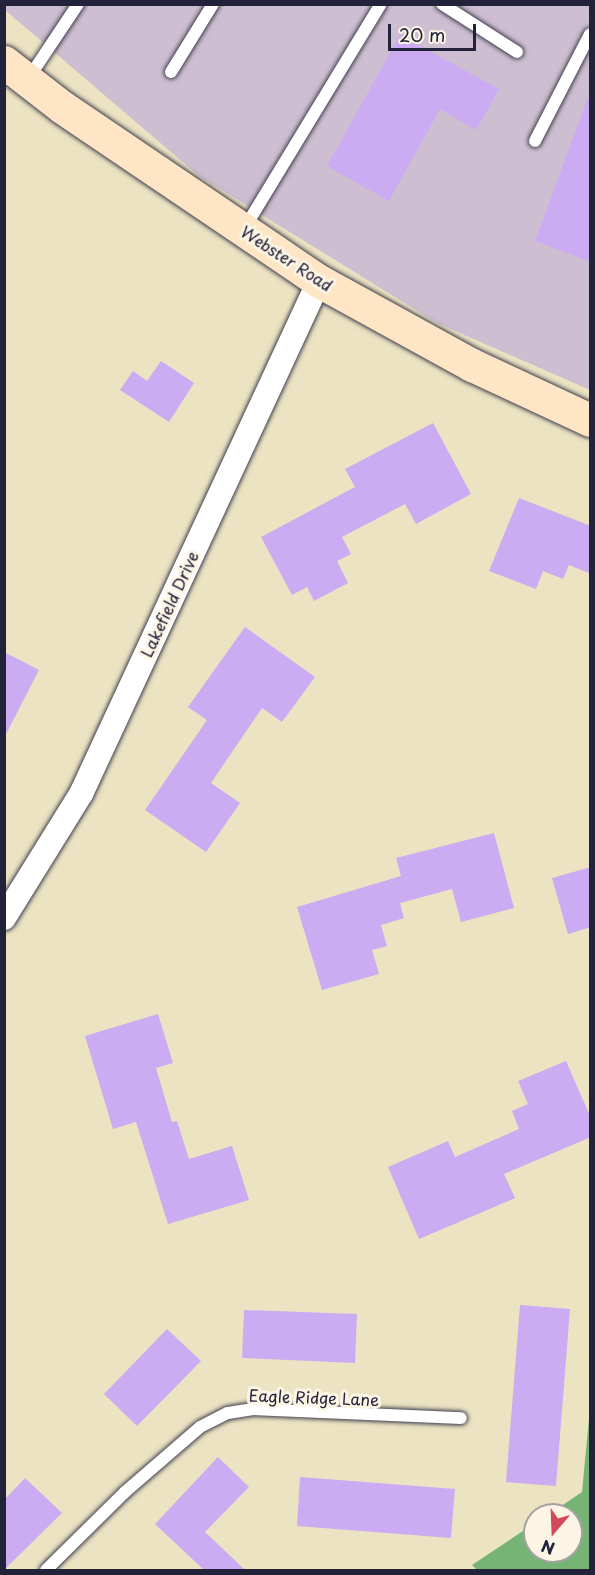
<!DOCTYPE html>
<html>
<head>
<meta charset="utf-8">
<style>
	body { margin:0 }
	#map { position:relative; width:595px; height:1575px; overflow:hidden; background:#ebe3c2; font-family:"Playpen Sans",sans-serif }
	div>[style] { position:absolute }
	[style*='--x'] { left:calc(var(--x)*1px); top:calc(var(--y)*1px); width:calc(var(--w)*1px); rotate:calc(var(--a)*1deg) }
	.industrial>* { inset:0; background:#cebed1 }
	.forest>* { inset:0; background:#75b474 }
	.building>* { inset:0; background:#cbabf2 }
	.roads { filter:drop-shadow(0 0 2px #403f4f) drop-shadow(0 0 2px #403f4f) }
	.lane>* { height:12px; margin:-6px; padding:0 6px; transform-origin:6px; border-radius:6px; background:#fff }
	.street>* { height:24px; margin:-12px; padding:0 12px; transform-origin:12px; border-radius:12px; background:#fff }
	.secondary>* { height:33px; margin:-16.5px; padding:0 16.5px; transform-origin:16.5px; border-radius:16.5px; background:#fde5c5 }
	span { translate:-50% -50%; white-space:nowrap; text-align:center; line-height:1.15; -webkit-text-stroke:6px #fcf5e5; paint-order:stroke }
	.street-label { font-size:16px; color:#22223b }
	.frame { position:absolute; inset:0; border:6px solid #22223b; pointer-events:none }
	.north { position:absolute; left:523px; top:1503px; width:60px; height:60px; box-sizing:border-box; background:#fcf5e5; border:2px solid #a5a1a1; border-radius:50%; rotate:199deg; font-size:16px; font-weight:700; line-height:24px; text-align:center; color:#22223b }
	.north::after { content:''; display:block; margin:auto; width:21px; height:27px; background:#d1495b; clip-path:polygon(50% 0,100% 100%,50% 72%,0 100%) }
	.scale { position:absolute; left:388px; top:24px; width:88px; height:27px; box-sizing:border-box; border:3px solid #22223b; border-top:0; padding-left:8px; font-size:18px; line-height:21px; white-space:nowrap; color:#22223b; -webkit-text-stroke:4px #fcf5e5; paint-order:stroke }
</style>
</head>
<body>
<div id="map">
	<div class="industrial">
		<i style="clip-path:polygon(5px 4px,590px 5px,590px 390px,437px 323px,199px 176px,5px 10px)"></i>
	</div>
	<div class="forest">
		<i style="clip-path:polygon(590px 1408px,590px 1570px,477px 1570px,472px 1565px,535px 1523px,535px 1551px,571px 1551px,571px 1515px,548px 1515px,582px 1492px)"></i>
	</div>
	<div class="building">
		<i style="clip-path:polygon(400px 35px,499px 89px,476px 130px,440px 109px,389px 201px,327px 166px)"></i>
		<i style="clip-path:polygon(588px 97px,591px 98px,591px 262px,535px 241px)"></i>
		<i style="clip-path:polygon(161px 361px,194px 383px,169px 422px,120px 390px,133px 371px,147px 381px)"></i>
		<i style="clip-path:polygon(433px 423px,471px 494px,416px 524px,405px 504px,342px 537px,351px 554px,337px 561px,348px 583px,314px 601px,307px 587px,292px 595px,261px 537px,355px 487px,345px 469px)"></i>
		<i style="clip-path:polygon(519px 498px,591px 526px,591px 574px,569px 565px,563px 579px,543px 571px,536px 589px,489px 571px)"></i>
		<i style="clip-path:polygon(245px 627px,315px 677px,282px 722px,262px 708px,211px 783px,240px 803px,206px 852px,145px 810px,207px 720px,188px 707px)"></i>
		<i style="clip-path:polygon(4px 652px,39px 670px,4px 738px)"></i>
		<i style="clip-path:polygon(494px 833px,514px 908px,461px 922px,452px 889px,400px 903px,404px 918px,381px 925px,387px 946px,372px 950px,379px 974px,322px 990px,297px 907px,401px 876px,396px 858px)"></i>
		<i style="clip-path:polygon(591px 867px,591px 927px,568px 934px,552px 878px)"></i>
		<i style="clip-path:polygon(158px 1014px,173px 1063px,156px 1068px,172px 1122px,177px 1121px,189px 1159px,232px 1146px,249px 1200px,168px 1224px,136px 1122px,113px 1129px,85px 1036px)"></i>
		<i style="clip-path:polygon(566px 1061px,591px 1118px,591px 1137px,504px 1174px,515px 1198px,419px 1239px,388px 1167px,448px 1141px,455px 1157px,519px 1129px,512px 1111px,528px 1104px,518px 1081px)"></i>
		<i style="clip-path:polygon(520px 1305px,570px 1309px,556px 1486px,506px 1482px)"></i>
		<i style="clip-path:polygon(244px 1310px,357px 1314px,355px 1363px,242px 1358px)"></i>
		<i style="clip-path:polygon(167px 1329px,201px 1361px,137px 1426px,104px 1394px)"></i>
		<i style="clip-path:polygon(218px 1457px,249px 1487px,205px 1532px,245px 1570px,204px 1570px,155px 1524px)"></i>
		<i style="clip-path:polygon(300px 1477px,455px 1489px,451px 1538px,297px 1526px)"></i>
		<i style="clip-path:polygon(25px 1478px,62px 1513px,4px 1570px,4px 1500px)"></i>
	</div>
	<div class="roads">
		<div class="lane">
			<i style="--x:442;--y:4;--w:89;--a:32.6"></i>
			<i style="--x:171;--y:72;--w:80;--a:-58.3"></i>
			<i style="--x:28;--y:79;--w:90;--a:-56.3"></i>
			<i style="--x:535;--y:141;--w:120;--a:-62.8"></i>
			<i style="--x:244;--y:229;--w:263;--a:-58.7"></i>
			<i style="--x:46;--y:1570;--w:111;--a:-44.6"></i>
			<i style="--x:125;--y:1492;--w:99;--a:-40.9"></i>
			<i style="--x:200;--y:1427;--w:31;--a:-27"></i>
			<i style="--x:228;--y:1413;--w:24;--a:-9"></i>
			<i style="--x:252;--y:1409;--w:209;--a:2.5"></i>
		</div>
		<div class="street">
			<i style="--x:4;--y:918;--w:146;--a:-58.2"></i>
			<i style="--x:81;--y:794;--w:566;--a:-65.11"></i>
		</div>
		<div class="secondary">
			<i style="--x:4;--y:62;--w:73;--a:37.8"></i>
			<i style="--x:62;--y:107;--w:310;--a:34.1"></i>
			<i style="--x:319;--y:281;--w:175;--a:28.8"></i>
			<i style="--x:472;--y:365;--w:130;--a:25"></i>
		</div>
	</div>
	<div class="street-label">
		<span style="left:287px;top:258px;rotate:33deg">Webster Road</span>
		<span style="left:169px;top:604px;rotate:-65deg">Lakefield Drive</span>
		<span style="left:314px;top:1397px;rotate:2deg">Eagle Ridge Lane</span>
	</div>
	<div class="frame"></div>
	<div class="north">N</div>
	<div class="scale">20 m</div>
</div>
</body>
</html>
